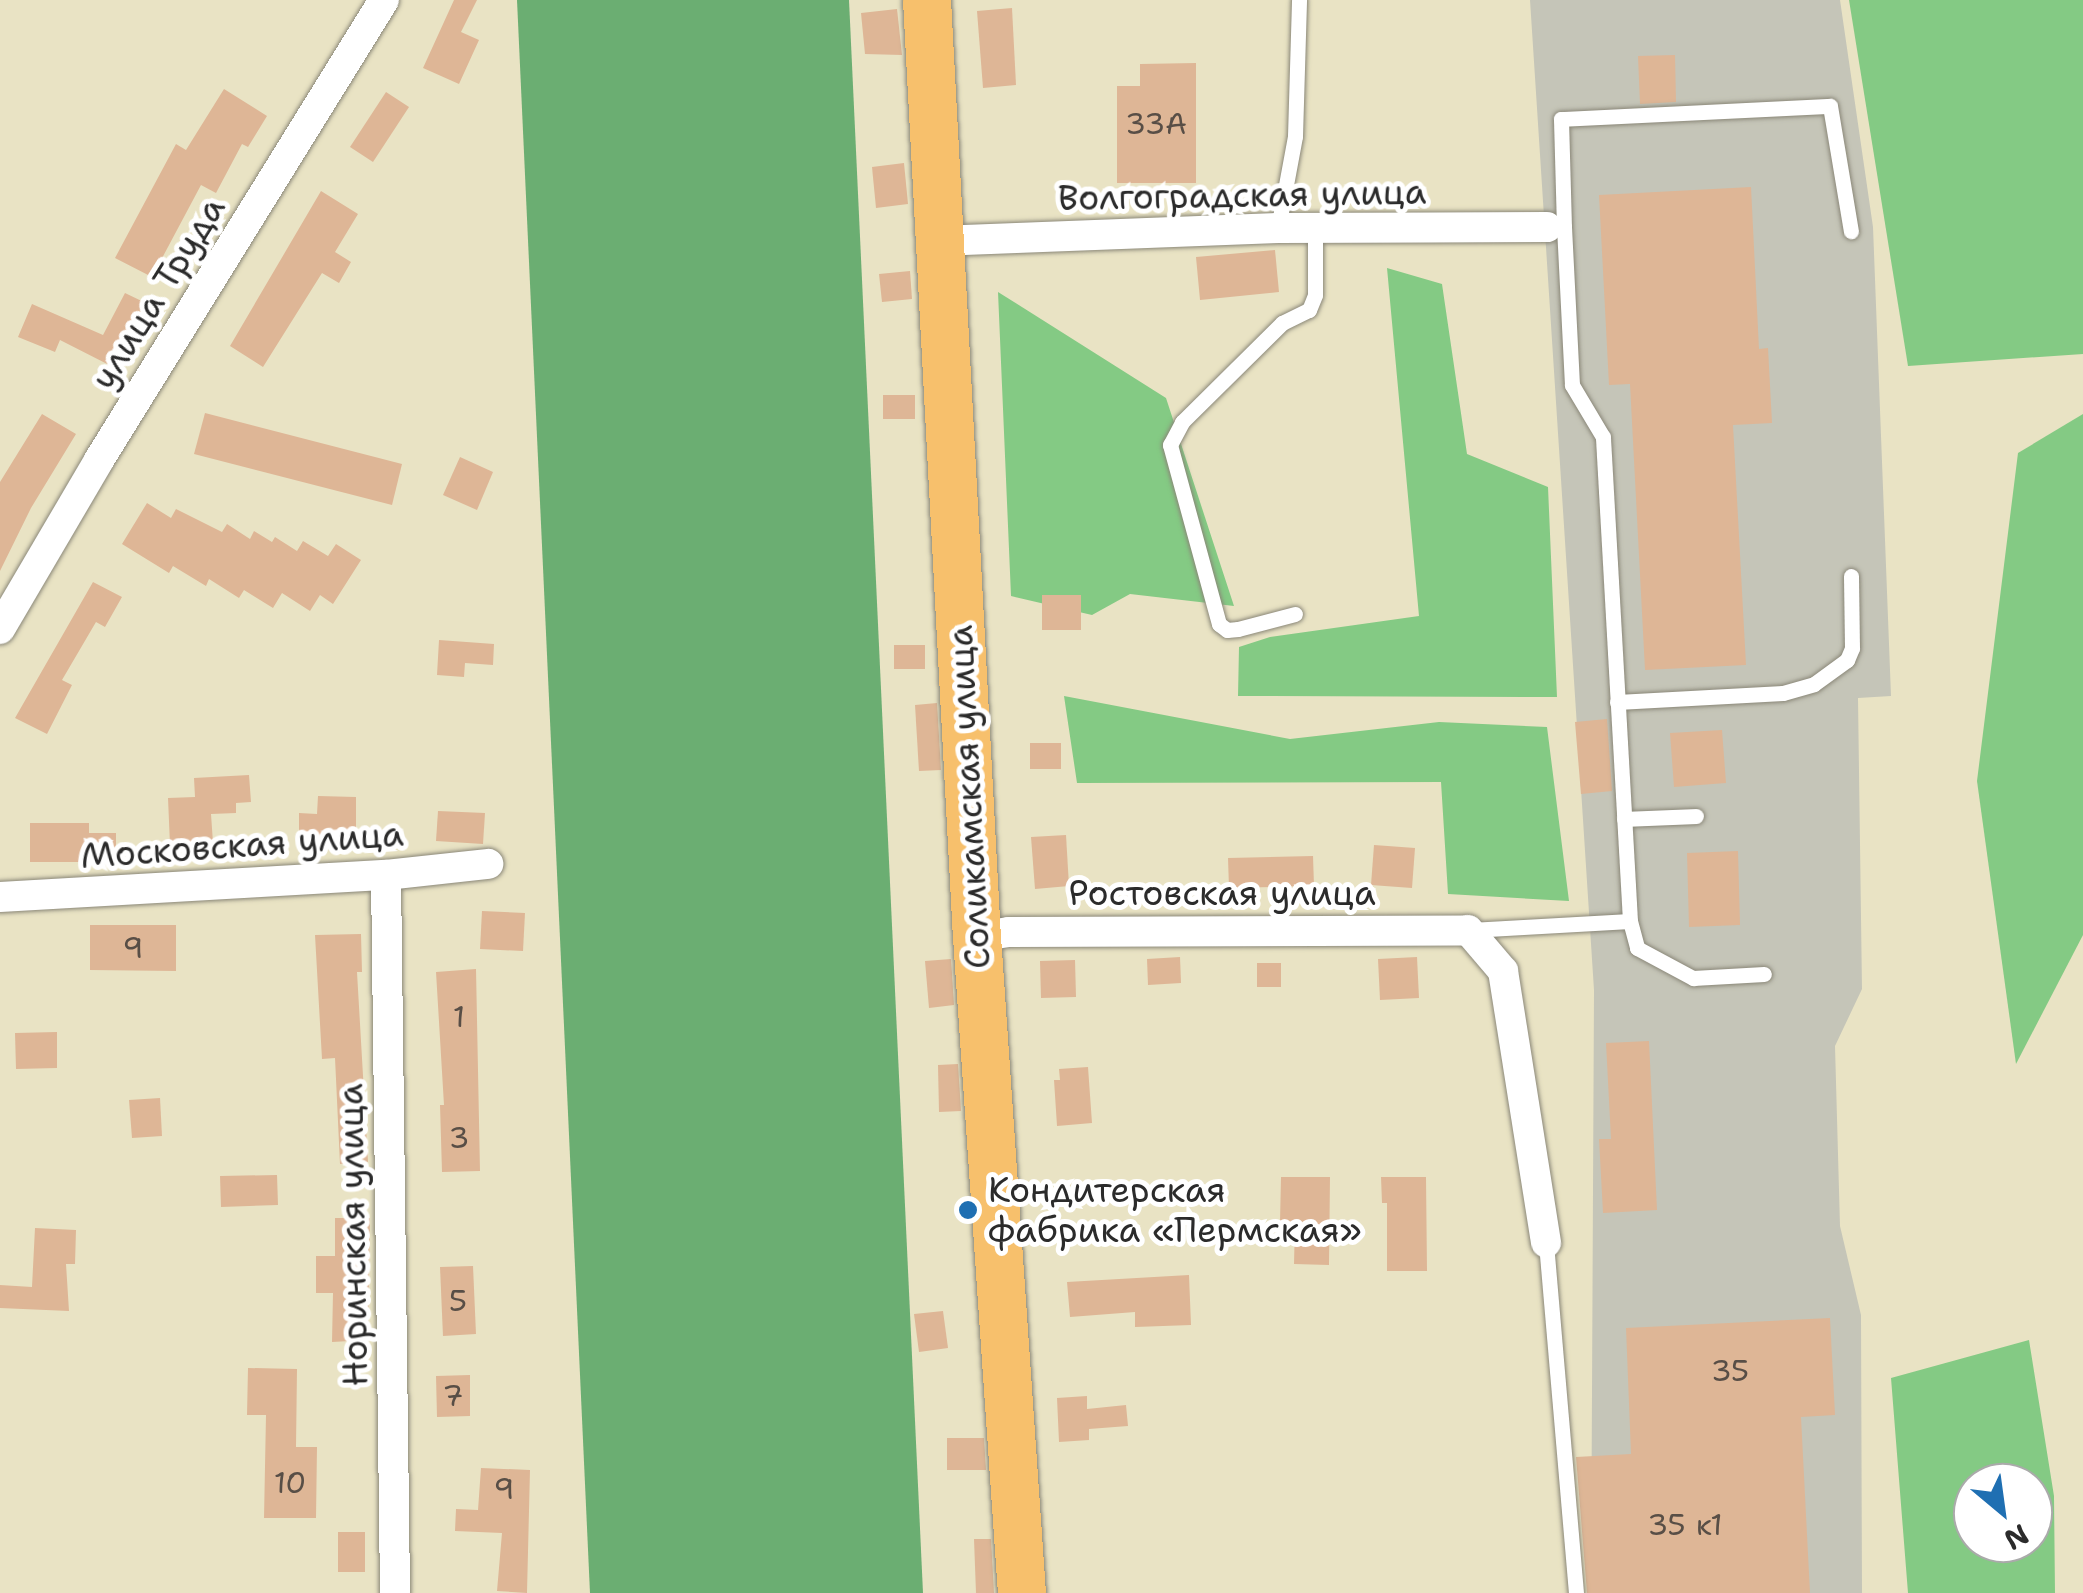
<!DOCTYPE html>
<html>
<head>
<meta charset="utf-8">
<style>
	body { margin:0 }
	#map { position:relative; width:2083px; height:1593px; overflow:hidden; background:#e9e3c4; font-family:"Shantell Sans",sans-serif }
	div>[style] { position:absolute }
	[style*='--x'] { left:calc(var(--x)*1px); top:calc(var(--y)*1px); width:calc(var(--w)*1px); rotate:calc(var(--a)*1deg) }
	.industrial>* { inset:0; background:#c5c5b8 }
	.green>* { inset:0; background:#84ca84 }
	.forest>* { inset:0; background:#6bae72 }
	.building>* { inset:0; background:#deb696 }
	.roads { filter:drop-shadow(0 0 2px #8a8778) drop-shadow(0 0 2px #8a8778) }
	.lane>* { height:15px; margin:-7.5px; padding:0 7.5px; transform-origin:7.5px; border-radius:7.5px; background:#fff }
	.street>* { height:30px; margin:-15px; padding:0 15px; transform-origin:15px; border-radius:15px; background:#fff }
	.primary>* { height:48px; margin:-24px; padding:0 24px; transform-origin:24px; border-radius:24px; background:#f7c06c }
	.dots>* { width:28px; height:28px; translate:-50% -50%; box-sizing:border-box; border:5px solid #fff; border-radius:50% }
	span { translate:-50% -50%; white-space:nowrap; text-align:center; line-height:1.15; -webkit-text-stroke:10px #fff; paint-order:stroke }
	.number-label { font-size:30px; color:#584e46 }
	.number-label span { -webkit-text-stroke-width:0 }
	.street-label { font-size:35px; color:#2b2b2b }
	.poi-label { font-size:35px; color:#2b2b2b }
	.left { translate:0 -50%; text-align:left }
	.north { position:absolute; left:1953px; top:1463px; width:100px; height:100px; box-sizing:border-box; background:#fff; border:2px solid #aaa; border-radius:50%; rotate:151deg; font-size:28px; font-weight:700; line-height:40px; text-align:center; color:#2b2b2b }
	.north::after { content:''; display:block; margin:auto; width:35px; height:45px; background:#1f6fb2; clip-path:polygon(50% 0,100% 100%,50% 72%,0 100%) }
</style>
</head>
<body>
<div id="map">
	<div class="industrial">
		<i style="clip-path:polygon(1530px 0,1840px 0,1873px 227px,1891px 696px,1858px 698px,1862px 989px,1835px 1046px,1840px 1226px,1861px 1315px,1862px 1593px,1591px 1593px,1594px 990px)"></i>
	</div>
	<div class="green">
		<i style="clip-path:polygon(1849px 0,2083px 0,2083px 354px,1908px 366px)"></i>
		<i style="clip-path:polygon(1387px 268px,1442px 284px,1467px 454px,1548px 487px,1557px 697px,1238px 696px,1239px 647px,1270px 637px,1419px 616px)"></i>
		<i style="clip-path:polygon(998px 292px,1166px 398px,1234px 606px,1130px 594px,1092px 615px,1011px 596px)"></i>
		<i style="clip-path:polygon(2083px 414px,2083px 935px,2016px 1064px,1977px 781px,2018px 453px)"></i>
		<i style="clip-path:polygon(1064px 696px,1290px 739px,1439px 722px,1547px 727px,1569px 901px,1448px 894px,1441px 782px,1077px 783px)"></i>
		<i style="clip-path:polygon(evenodd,2029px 1340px,2054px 1496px,2055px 1593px,1908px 1593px,1891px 1378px,2029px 1340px,1973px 1483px,2033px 1483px,2033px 1543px,1973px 1543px,1973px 1483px)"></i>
	</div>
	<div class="forest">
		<i style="clip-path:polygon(517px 0,849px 0,923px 1593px,590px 1593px)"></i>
	</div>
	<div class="building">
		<i style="clip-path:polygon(454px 0,477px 0,461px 32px,479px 40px,459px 84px,423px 68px)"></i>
		<i style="clip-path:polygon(1012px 8px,1016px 85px,983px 88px,977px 11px)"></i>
		<i style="clip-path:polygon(897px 9px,902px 55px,865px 54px,861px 13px)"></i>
		<i style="clip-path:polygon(1675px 55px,1676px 102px,1640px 104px,1638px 56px)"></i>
		<i style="clip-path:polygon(1196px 63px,1196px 183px,1117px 183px,1117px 86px,1140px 86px,1140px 64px)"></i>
		<i style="clip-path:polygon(224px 89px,267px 116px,248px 147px,242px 144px,216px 193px,201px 185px,152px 277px,115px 258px,176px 144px,186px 150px)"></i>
		<i style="clip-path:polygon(386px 92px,409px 107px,373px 162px,350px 147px)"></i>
		<i style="clip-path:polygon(904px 163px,908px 204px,876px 208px,872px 167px)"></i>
		<i style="clip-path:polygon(1751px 187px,1759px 349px,1768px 348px,1772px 423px,1733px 425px,1746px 665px,1645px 670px,1630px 384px,1609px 385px,1599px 195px)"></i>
		<i style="clip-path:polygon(321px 191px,358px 214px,335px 252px,351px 262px,339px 283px,322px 273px,263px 367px,230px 346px)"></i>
		<i style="clip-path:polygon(1275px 250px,1279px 292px,1200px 300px,1196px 257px)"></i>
		<i style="clip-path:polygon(910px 271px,912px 299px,882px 302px,879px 274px)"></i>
		<i style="clip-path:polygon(125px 293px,152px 306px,119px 370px,60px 340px,55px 352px,18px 337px,32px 304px,103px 335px)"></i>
		<i style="clip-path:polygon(883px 395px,915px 395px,915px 419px,883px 419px)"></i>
		<i style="clip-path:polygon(205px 413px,402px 464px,392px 505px,194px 454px)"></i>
		<i style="clip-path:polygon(42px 414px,76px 434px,31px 508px,0 571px,0 482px)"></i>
		<i style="clip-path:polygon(460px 457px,493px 472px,477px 510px,443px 495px)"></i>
		<i style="clip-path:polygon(147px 503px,171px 518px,176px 509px,222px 532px,227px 524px,250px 539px,254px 531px,272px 542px,275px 537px,297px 551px,303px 541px,328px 556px,336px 544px,361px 560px,333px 604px,320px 595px,310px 611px,282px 593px,273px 608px,244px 590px,239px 598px,209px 579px,206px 586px,173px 566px,169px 573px,122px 544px)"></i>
		<i style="clip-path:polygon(93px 582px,122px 597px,105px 627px,96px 622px,62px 680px,72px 685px,47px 734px,15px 718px)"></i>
		<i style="clip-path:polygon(1042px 595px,1081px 595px,1081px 630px,1042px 630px)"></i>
		<i style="clip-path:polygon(439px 640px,494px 644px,493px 665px,465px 663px,464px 677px,437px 675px)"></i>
		<i style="clip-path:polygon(894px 645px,925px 645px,925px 669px,894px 669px)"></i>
		<i style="clip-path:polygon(937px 703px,941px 770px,919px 771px,915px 705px)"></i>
		<i style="clip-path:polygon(1607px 719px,1612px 791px,1581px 794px,1575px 722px)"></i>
		<i style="clip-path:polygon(1722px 730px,1726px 783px,1674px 787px,1670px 733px)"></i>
		<i style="clip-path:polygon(1030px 743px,1061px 743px,1061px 769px,1030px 769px)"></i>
		<i style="clip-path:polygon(249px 775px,251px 802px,236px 803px,236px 813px,211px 814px,213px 843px,170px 845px,168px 798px,195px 797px,194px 778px)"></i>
		<i style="clip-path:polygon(318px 796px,356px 797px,356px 838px,299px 837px,299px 813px,317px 814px)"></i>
		<i style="clip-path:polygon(438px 811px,485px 813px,483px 844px,436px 841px)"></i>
		<i style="clip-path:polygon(30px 823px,89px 823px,89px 833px,116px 833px,116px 862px,30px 862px)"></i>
		<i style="clip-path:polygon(1066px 835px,1069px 886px,1035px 889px,1031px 837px)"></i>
		<i style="clip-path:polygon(1374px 845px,1415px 848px,1412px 888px,1371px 885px)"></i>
		<i style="clip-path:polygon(1738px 851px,1740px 925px,1689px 927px,1687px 853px)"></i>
		<i style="clip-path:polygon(1313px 856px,1314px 886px,1229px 888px,1228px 858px)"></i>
		<i style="clip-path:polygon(482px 911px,525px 913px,523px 951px,480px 949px)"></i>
		<i style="clip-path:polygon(90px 925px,176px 925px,176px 971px,90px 970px)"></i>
		<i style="clip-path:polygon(361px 934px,362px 972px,357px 972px,368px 1162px,340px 1164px,335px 1058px,322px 1059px,315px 935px)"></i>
		<i style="clip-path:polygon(1180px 957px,1181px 983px,1148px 985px,1147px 959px)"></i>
		<i style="clip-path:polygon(1417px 957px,1419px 998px,1380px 1000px,1378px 959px)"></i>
		<i style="clip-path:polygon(951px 959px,954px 1005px,929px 1008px,925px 961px)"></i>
		<i style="clip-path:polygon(1075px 960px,1076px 997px,1041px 998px,1040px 961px)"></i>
		<i style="clip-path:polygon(1257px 963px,1281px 963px,1281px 987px,1257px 987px)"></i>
		<i style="clip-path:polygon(476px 969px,480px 1171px,442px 1172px,440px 1105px,444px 1105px,436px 972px)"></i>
		<i style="clip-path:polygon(57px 1032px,57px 1068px,16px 1069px,15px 1033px)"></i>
		<i style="clip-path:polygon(1649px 1041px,1657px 1210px,1603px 1213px,1599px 1139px,1611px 1139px,1606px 1043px)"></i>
		<i style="clip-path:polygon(958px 1064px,961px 1111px,939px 1112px,938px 1065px)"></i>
		<i style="clip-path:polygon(1088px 1067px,1092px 1123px,1057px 1126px,1054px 1080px,1060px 1080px,1059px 1069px)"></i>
		<i style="clip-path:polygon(160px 1098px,162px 1136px,132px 1138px,129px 1100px)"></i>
		<i style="clip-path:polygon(277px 1175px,278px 1205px,221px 1207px,220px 1176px)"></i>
		<i style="clip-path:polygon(1281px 1177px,1330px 1177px,1329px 1265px,1294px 1264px,1295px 1222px,1280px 1222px)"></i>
		<i style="clip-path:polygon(1381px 1177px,1426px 1177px,1427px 1271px,1387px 1271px,1387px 1203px,1382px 1203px)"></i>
		<i style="clip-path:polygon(335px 1218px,370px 1218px,368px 1340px,332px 1342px,333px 1293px,316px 1293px,316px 1256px,335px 1256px)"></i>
		<i style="clip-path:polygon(35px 1228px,76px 1230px,75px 1264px,66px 1264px,69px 1311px,0 1308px,0 1285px,32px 1287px)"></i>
		<i style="clip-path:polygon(473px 1266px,476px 1334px,443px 1336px,440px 1267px)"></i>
		<i style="clip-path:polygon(1189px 1275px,1191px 1325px,1135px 1327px,1135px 1312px,1070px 1317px,1067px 1282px)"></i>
		<i style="clip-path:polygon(943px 1311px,948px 1348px,919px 1352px,914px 1314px)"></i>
		<i style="clip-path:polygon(1830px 1318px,1835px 1415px,1801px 1417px,1810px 1593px,1587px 1593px,1576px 1457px,1631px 1454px,1626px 1328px)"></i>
		<i style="clip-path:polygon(248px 1368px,297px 1369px,296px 1447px,317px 1447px,316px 1518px,264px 1518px,266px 1415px,247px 1415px)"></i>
		<i style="clip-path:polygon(470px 1375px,470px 1416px,437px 1417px,436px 1376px)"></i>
		<i style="clip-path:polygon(1087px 1396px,1087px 1409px,1126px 1405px,1128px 1426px,1089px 1429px,1089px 1440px,1059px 1442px,1057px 1398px)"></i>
		<i style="clip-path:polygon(947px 1438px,984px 1438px,986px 1470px,947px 1470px)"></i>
		<i style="clip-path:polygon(481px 1468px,530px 1470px,527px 1593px,497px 1591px,502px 1533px,455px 1531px,456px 1509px,478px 1510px)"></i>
		<i style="clip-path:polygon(338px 1532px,365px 1532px,365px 1572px,338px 1572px)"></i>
		<i style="clip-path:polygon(974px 1539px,991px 1539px,994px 1593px,976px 1593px)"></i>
	</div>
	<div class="roads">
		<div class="lane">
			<i style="--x:1564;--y:227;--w:108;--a:-91.6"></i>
			<i style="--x:1561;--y:119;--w:269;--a:-2.8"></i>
			<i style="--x:1830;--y:106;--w:127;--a:80.5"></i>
			<i style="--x:1278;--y:228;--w:94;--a:-79.5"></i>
			<i style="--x:1295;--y:136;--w:136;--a:-88.3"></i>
			<i style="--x:1295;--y:614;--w:59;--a:165.3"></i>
			<i style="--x:1238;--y:629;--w:11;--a:175"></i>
			<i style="--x:1227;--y:630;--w:10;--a:-143"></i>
			<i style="--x:1219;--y:624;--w:186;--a:-105.3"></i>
			<i style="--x:1170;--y:445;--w:26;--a:-62"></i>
			<i style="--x:1182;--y:422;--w:141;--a:-44.7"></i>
			<i style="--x:1282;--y:323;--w:30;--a:-26"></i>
			<i style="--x:1309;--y:310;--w:16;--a:-68"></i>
			<i style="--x:1315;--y:295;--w:67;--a:-90"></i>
			<i style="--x:1617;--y:702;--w:166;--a:-3.1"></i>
			<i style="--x:1783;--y:693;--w:32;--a:-16"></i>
			<i style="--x:1814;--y:684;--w:41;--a:-36"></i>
			<i style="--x:1847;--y:660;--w:13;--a:-67"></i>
			<i style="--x:1852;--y:648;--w:72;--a:-90.8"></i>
			<i style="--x:1624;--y:819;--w:72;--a:-2.4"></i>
			<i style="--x:1630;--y:921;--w:28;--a:75"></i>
			<i style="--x:1637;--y:948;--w:64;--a:28.2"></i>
			<i style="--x:1693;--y:978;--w:71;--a:-3.2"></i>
			<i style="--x:1470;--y:930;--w:160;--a:-3.2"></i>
			<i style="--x:1630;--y:921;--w:485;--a:-93.2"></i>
			<i style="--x:1603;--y:437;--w:61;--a:-120.8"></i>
			<i style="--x:1572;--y:385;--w:158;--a:-92.9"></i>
			<i style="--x:1564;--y:227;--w:17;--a:180"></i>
			<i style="--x:1546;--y:1243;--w:351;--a:85.1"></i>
		</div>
		<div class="street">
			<i style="--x:938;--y:241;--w:340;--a:-2.2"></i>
			<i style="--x:1278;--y:228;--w:269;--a:-0.2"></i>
			<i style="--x:0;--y:629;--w:196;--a:-59.6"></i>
			<i style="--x:99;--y:460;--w:541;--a:-58.22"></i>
			<i style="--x:386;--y:875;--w:718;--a:89.28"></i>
			<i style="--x:0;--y:897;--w:387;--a:-3.3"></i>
			<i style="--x:386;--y:875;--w:103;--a:-6.2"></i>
			<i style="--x:977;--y:937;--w:32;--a:-9"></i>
			<i style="--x:1009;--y:932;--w:459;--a:-0.2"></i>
			<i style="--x:1468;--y:930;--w:54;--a:49.5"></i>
			<i style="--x:1503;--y:971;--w:275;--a:81"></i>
		</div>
		<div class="primary">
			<i style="--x:927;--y:0;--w:938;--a:86.95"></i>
			<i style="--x:977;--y:937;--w:658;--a:86.08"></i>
		</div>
	</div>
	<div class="dots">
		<i style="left:968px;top:1210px;background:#1f6fb2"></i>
	</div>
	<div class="number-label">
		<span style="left:1156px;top:124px">33А</span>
		<span style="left:133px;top:948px">9</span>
		<span style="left:459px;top:1017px">1</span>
		<span style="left:459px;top:1138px">3</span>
		<span style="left:458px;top:1301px">5</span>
		<span style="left:1730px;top:1371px">35</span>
		<span style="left:453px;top:1396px">7</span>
		<span style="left:290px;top:1483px">10</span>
		<span style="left:504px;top:1489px">9</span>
		<span style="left:1685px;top:1525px">35 к1</span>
	</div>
	<div class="street-label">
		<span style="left:1242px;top:195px;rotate:-1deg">Волгоградская улица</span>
		<span style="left:158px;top:293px;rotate:-58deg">улица Труда</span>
		<span style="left:969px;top:797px;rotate:-93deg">Соликамская улица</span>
		<span style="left:242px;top:845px;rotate:-4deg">Московская улица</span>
		<span style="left:1222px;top:893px">Ростовская улица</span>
		<span style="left:353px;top:1235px;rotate:-91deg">Норинская улица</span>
	</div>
	<div class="poi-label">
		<span class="left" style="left:988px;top:1210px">Кондитерская<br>фабрика «Пермская»</span>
	</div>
	<div class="north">N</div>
</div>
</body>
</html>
